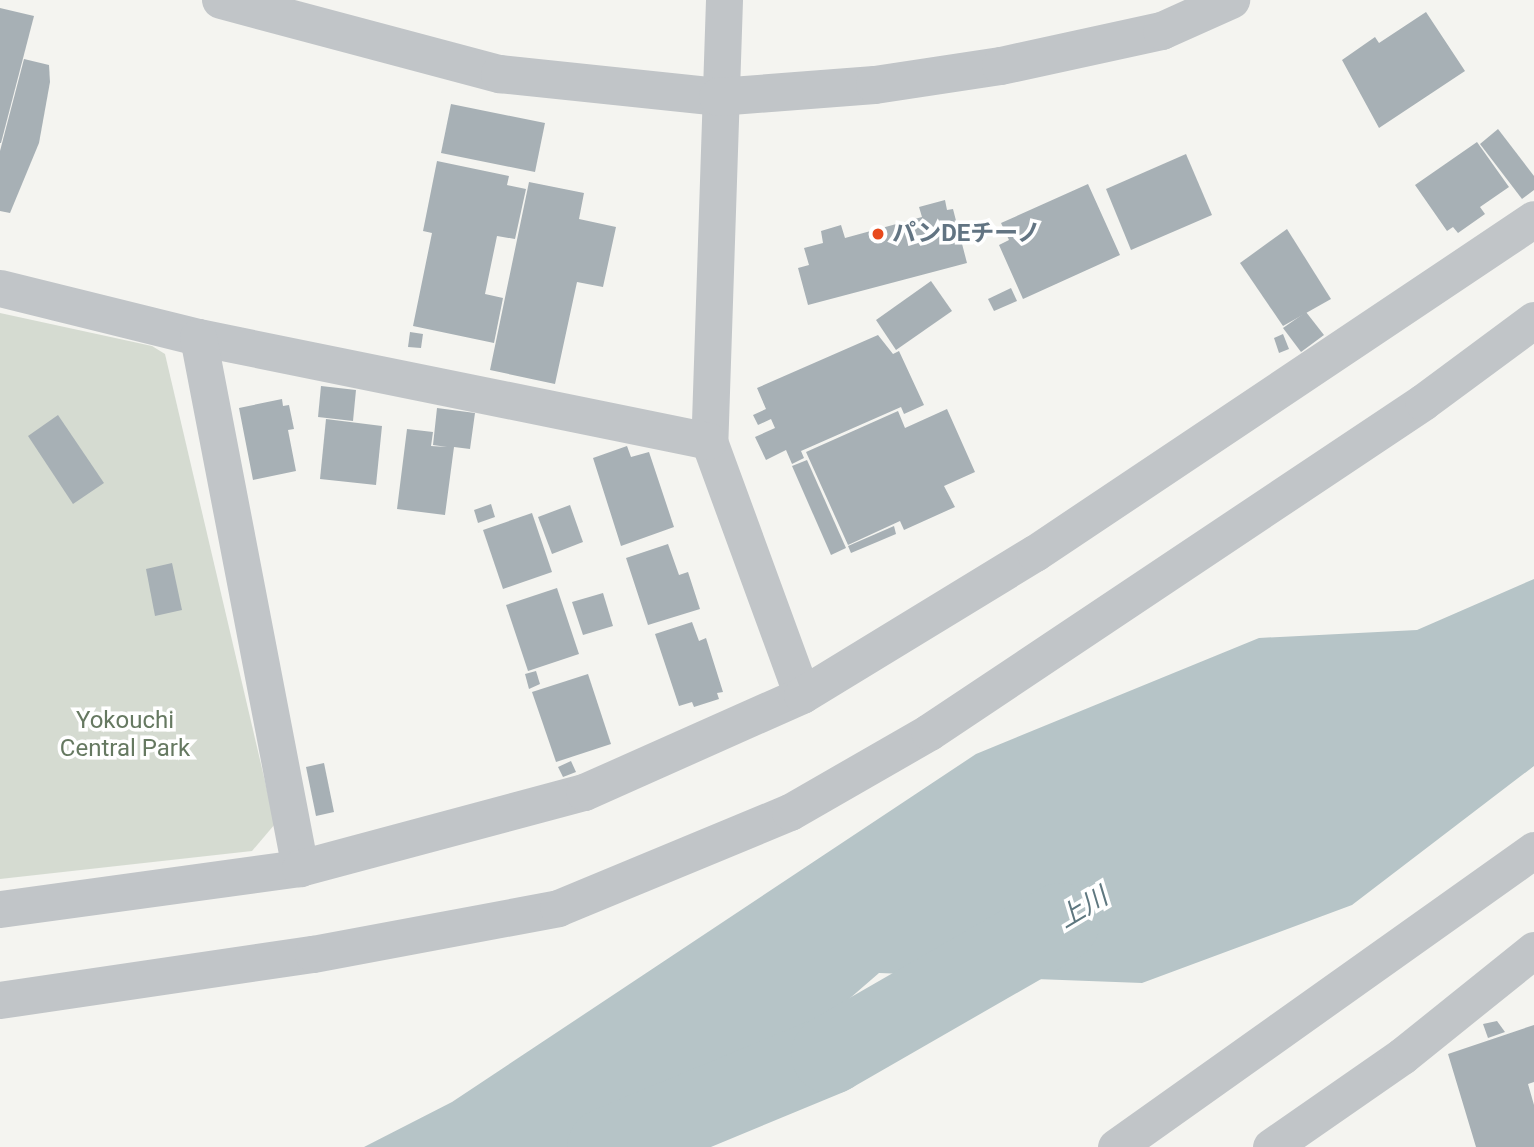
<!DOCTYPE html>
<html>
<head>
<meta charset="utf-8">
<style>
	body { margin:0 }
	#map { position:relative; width:1534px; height:1147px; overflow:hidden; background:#f4f4f0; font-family:Roboto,"Noto Sans JP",sans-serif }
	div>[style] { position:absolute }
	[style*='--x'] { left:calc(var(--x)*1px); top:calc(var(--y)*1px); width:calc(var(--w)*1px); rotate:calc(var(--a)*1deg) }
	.green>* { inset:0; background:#d5dbd1 }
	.water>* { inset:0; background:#b6c4c7 }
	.river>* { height:79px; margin:-39.5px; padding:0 39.5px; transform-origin:39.5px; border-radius:39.5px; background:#b6c4c7 }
	.building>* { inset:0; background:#a7b0b5 }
	.minor>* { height:37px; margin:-18.5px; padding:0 18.5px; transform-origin:18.5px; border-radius:18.5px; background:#c1c5c8 }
	.tertiary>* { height:38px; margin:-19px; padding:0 19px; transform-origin:19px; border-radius:19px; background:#c1c5c8 }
	.dots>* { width:19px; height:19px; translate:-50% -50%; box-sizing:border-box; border:4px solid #fff; border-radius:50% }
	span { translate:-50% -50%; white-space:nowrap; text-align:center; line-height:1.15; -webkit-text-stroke:7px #fff; paint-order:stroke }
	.poi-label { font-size:24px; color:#627482; font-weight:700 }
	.left { translate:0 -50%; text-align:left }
	.park-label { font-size:24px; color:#667961 }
	.water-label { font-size:26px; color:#5e777f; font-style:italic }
</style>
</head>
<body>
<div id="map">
	<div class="green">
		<i style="clip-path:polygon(0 313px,152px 346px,165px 354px,275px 824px,252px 851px,0 879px)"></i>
	</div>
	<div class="water">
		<i style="clip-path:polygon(1534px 579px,1534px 766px,1352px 905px,1142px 983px,879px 973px,678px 1147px,364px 1147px,452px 1102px,976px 754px,1259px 638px,1417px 630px)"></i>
	</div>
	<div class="river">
		<i style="--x:606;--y:1147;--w:243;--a:-22.5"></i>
		<i style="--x:830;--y:1054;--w:265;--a:-29.9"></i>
	</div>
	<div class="building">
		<i style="clip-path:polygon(0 8px,34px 16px,1px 143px,0 143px)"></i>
		<i style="clip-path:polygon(1426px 12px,1465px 71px,1379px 128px,1342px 60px,1375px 37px,1379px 43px)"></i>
		<i style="clip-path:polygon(24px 59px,49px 65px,50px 82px,39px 143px,10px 213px,0 211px,0 151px)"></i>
		<i style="clip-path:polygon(451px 104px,545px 123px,535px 172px,441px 153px)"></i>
		<i style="clip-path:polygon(1498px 129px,1534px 176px,1534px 190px,1522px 199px,1480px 144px)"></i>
		<i style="clip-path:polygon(1477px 142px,1509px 187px,1480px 207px,1485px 214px,1458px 233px,1453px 227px,1447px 231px,1415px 185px)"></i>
		<i style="clip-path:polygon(1186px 154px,1212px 215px,1131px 250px,1106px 189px)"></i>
		<i style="clip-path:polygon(437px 161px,509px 176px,507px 185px,526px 189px,515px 239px,497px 236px,485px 294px,503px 298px,494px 343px,413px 326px,432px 233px,423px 231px)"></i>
		<i style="clip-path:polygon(529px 182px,584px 193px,579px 219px,616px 227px,603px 287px,577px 282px,555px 384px,490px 370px)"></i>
		<i style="clip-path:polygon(1088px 184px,1120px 255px,1023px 299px,999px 245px,1009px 240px,1001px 223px)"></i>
		<i style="clip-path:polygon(945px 200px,947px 210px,953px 209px,967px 263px,808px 305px,798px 268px,809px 265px,804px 248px,823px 243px,821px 231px,841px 225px,845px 238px,922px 217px,919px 207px)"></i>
		<i style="clip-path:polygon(1287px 229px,1331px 299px,1283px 326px,1240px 263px)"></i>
		<i style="clip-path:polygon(931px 281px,952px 311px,896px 350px,876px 320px)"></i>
		<i style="clip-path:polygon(1011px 288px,1017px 301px,994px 311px,988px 299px)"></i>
		<i style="clip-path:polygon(1306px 312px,1324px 335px,1301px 352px,1283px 328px)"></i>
		<i style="clip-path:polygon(410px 332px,423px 334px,421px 348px,408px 347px)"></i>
		<i style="clip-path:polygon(1283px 334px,1289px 349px,1279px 353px,1274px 338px)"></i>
		<i style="clip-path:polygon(878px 335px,893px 354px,899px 351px,924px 405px,904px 414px,901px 407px,801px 451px,804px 458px,792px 464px,786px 450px,766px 460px,755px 437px,775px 428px,771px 419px,758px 425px,753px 415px,766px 409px,757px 388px)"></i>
		<i style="clip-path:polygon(321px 386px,356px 390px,353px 421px,318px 417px)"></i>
		<i style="clip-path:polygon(282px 399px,283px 406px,289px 405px,294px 429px,288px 430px,296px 471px,253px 480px,239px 408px)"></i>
		<i style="clip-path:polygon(437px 408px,475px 413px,470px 449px,454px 447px,445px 515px,397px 509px,407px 429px,433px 432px,431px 446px,447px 447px,433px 445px)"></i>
		<i style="clip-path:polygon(947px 409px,975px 472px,944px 486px,955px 507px,904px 530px,900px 521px,848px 545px,806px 452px,898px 411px,905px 428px)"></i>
		<i style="clip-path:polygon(58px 415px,104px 483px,73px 504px,28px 436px)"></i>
		<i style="clip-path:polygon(326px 419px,382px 426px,376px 485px,320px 479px)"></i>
		<i style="clip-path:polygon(627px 446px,631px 457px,649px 452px,674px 527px,621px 546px,593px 458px)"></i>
		<i style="clip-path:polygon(807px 460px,846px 548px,831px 555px,792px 466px)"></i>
		<i style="clip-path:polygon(491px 504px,495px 517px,478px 523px,474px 510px)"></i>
		<i style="clip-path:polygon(570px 505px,583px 542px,552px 554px,538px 517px)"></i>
		<i style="clip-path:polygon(532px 513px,552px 572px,503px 589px,483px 530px)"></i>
		<i style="clip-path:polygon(894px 526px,896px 534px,851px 553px,848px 546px)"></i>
		<i style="clip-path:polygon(668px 544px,679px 575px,688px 572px,700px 609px,648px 625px,626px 558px)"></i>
		<i style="clip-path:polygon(172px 563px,182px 610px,155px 616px,146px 569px)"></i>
		<i style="clip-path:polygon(557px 588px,579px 654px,528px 671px,506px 605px)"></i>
		<i style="clip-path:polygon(603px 593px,613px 626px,583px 635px,572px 602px)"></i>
		<i style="clip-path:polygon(692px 622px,699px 641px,706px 638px,723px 692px,717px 693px,719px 699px,694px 707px,692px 702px,679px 706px,655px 634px)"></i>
		<i style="clip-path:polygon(536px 671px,540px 684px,529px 689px,525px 674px)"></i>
		<i style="clip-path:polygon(588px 674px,611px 744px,556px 762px,532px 692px)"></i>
		<i style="clip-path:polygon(571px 761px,576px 772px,563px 777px,558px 767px)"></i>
		<i style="clip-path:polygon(324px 763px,334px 812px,316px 816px,306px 767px)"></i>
		<i style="clip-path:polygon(1497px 1021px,1505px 1032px,1488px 1038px,1483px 1024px)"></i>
		<i style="clip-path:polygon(1534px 1025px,1534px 1082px,1528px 1084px,1534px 1105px,1534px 1147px,1476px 1147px,1448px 1054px)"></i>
	</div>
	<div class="minor">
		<i style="--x:724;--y:0;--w:441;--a:91.9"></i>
		<i style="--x:709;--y:441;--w:270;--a:69.9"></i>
		<i style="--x:0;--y:288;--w:204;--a:13.9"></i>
		<i style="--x:198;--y:337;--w:521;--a:11.5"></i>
		<i style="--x:198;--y:337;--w:541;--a:79.13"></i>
		<i style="--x:0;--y:909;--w:303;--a:-7.8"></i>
		<i style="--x:300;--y:868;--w:294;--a:-15"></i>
		<i style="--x:584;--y:792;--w:239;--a:-24"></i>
		<i style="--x:802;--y:695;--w:273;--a:-31.4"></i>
		<i style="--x:1035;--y:553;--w:600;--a:-33.8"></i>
		<i style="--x:0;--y:1000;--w:316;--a:-8.4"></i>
		<i style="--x:313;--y:954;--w:249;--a:-10.6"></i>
		<i style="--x:558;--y:908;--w:251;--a:-22.5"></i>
		<i style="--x:790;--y:812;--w:160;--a:-29.9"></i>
		<i style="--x:929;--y:732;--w:594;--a:-33.74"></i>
		<i style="--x:1423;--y:402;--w:138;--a:-36.5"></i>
		<i style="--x:1116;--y:1147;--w:513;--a:-35.39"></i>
		<i style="--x:1271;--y:1147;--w:160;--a:-34.8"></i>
		<i style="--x:1402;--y:1056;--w:169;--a:-38.8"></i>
	</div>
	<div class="tertiary">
		<i style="--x:221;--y:0;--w:289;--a:14.9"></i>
		<i style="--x:500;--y:74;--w:219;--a:6"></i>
		<i style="--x:718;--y:97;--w:157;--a:-4.4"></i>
		<i style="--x:875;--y:85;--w:127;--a:-8.6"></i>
		<i style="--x:1001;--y:66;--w:165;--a:-12.3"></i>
		<i style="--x:1162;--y:31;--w:76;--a:-24.2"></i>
	</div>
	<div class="dots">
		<i style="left:878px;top:234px;background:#e8491c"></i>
	</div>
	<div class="poi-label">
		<span class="left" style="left:892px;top:234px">パンDEチーノ</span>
	</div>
	<div class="park-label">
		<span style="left:125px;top:735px">Yokouchi<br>Central Park</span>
	</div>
	<div class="water-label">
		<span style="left:1083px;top:908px;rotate:-31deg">上川</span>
	</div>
</div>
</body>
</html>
